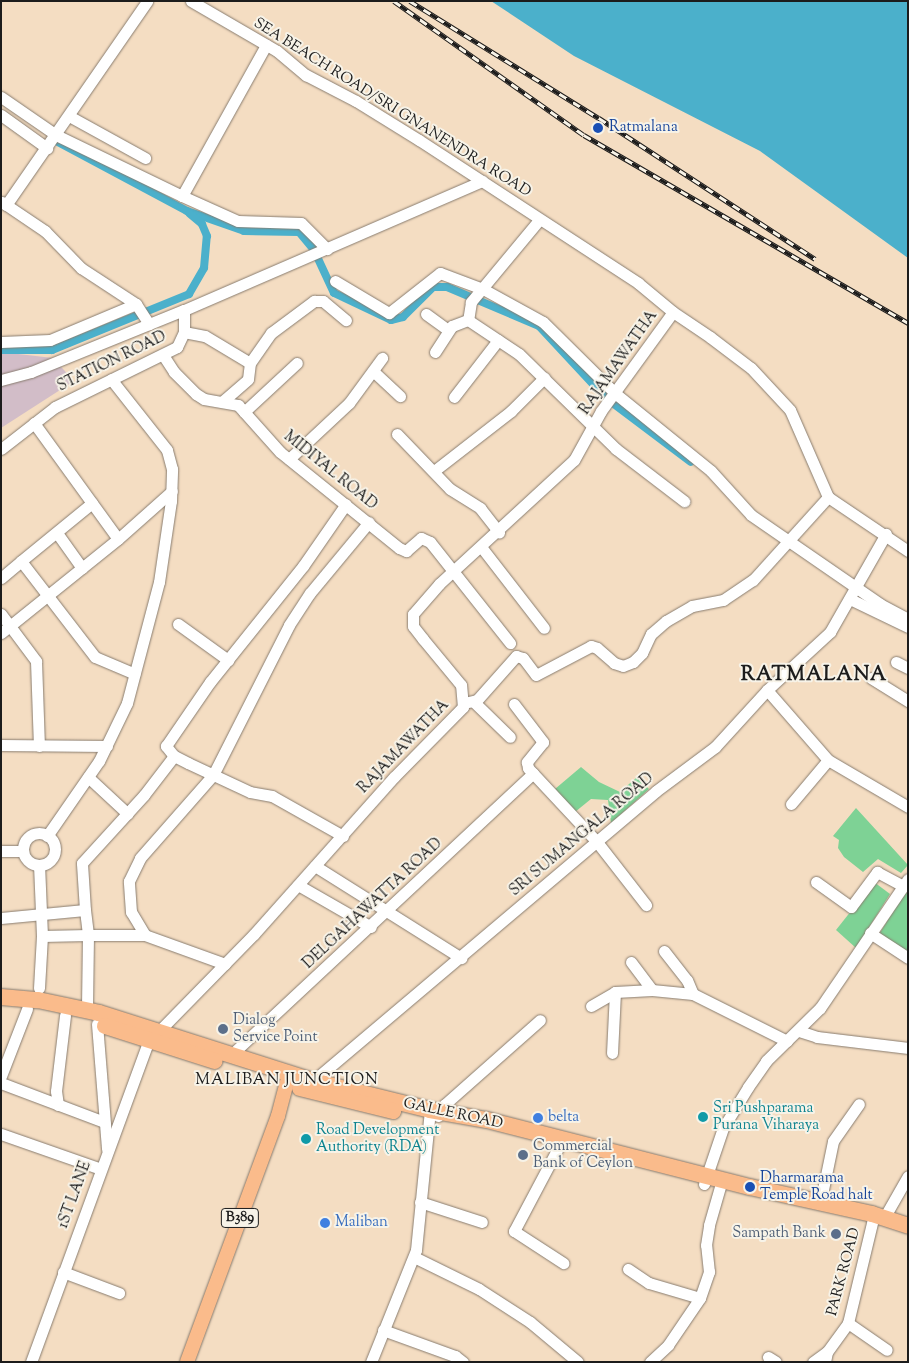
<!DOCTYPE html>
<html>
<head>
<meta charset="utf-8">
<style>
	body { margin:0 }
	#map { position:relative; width:909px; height:1363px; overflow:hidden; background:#f4ddc2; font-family:"Sorts Mill Goudy",serif }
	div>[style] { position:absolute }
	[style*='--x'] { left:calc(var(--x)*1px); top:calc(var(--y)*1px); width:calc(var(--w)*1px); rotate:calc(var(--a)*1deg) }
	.industrial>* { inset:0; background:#d2bdc8 }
	.green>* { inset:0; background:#7ed295 }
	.water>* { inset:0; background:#4bb0cb }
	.canal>* { height:8px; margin:-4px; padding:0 4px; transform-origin:4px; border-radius:4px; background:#4bb0cb }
	.roads { filter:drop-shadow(0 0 1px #887c6f) drop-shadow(0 0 1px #887c6f) }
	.minor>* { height:11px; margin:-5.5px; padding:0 5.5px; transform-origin:5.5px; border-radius:5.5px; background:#fff }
	.minor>.ring { margin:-5.5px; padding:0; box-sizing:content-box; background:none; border:11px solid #fff; border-radius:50% }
	.major>* { height:14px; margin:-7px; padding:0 7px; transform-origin:7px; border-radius:7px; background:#fabb8b }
	.highway>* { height:16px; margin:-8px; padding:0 8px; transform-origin:8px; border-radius:8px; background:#fabb8b }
	.rail>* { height:4.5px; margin-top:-2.25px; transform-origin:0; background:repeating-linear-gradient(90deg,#f7f3e8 0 8px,#1c1c1c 0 16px); box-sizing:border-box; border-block:1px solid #1c1c1c }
	.dots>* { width:14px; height:14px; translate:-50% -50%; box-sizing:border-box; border:2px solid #f7f3e8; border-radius:50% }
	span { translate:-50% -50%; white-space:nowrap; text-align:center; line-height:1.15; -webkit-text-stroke:4px #f7f3e8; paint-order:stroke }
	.shield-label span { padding:1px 4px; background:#f7f3e8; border:1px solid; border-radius:4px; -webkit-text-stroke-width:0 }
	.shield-label { font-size:14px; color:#1c1c1c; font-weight:700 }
	.street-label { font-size:15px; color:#1c1c1c }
	.transit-label { font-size:15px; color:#164399 }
	.left { translate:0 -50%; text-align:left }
	.service-label { font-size:15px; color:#4e5e75 }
	.right { translate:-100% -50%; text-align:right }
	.culture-label { font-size:15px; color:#0d838f }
	.shop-label { font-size:15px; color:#366cbe }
	.neighbourhood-label { font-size:16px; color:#1c1c1c; letter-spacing:1px }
	.district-label { font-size:20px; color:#1c1c1c; font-weight:700; letter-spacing:1px }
	.frame { position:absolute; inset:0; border:2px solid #1c1c1c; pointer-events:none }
</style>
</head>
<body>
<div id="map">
	<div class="industrial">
		<i style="clip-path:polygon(1px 352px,53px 358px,74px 381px,1px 428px)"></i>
	</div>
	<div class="green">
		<i style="clip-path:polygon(581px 767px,599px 782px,620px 792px,637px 777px,649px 789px,611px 823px,608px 800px,591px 799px,575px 812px,555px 789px)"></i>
		<i style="clip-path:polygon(856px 808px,908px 865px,901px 873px,878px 859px,863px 872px,844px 857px,838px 848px,839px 840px,833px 836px)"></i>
		<i style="clip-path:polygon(874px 882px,890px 894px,856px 948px,836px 930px)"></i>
		<i style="clip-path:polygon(905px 892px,908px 894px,908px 954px,878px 936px)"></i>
	</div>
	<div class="water">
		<i style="clip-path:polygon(491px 1px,908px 1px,908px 258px,760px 151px,574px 56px)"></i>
	</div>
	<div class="canal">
		<i style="--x:56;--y:141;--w:149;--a:28.1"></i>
		<i style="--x:187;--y:211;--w:60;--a:19.3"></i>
		<i style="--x:244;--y:231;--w:55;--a:1"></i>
		<i style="--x:299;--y:232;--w:23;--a:50"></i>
		<i style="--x:314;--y:250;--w:47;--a:65.1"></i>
		<i style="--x:334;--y:293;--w:63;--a:25.3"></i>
		<i style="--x:391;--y:320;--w:12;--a:-14"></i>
		<i style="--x:403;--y:317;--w:42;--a:-45"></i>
		<i style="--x:433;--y:287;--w:14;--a:0"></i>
		<i style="--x:447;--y:287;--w:100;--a:23"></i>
		<i style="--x:539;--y:326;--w:98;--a:47.1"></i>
		<i style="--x:606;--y:398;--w:106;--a:37"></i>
		<i style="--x:1;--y:350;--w:51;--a:0"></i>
		<i style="--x:52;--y:350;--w:148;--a:-22.2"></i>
		<i style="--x:189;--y:294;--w:30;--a:-60"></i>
		<i style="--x:204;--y:268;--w:32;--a:-85"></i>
		<i style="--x:207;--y:236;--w:13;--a:-113"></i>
		<i style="--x:202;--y:224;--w:16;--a:-140"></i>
	</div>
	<div class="roads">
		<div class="minor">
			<i style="--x:191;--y:1;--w:99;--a:30.2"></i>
			<i style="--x:277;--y:51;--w:38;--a:40"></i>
			<i style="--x:306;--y:75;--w:56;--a:27.5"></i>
			<i style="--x:356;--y:101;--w:74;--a:31.8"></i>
			<i style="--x:419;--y:140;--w:262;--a:33.1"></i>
			<i style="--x:638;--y:283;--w:45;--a:39.6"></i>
			<i style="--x:673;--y:312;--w:45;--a:34"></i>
			<i style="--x:710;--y:337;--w:51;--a:37.1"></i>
			<i style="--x:751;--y:368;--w:57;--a:47.1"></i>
			<i style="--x:790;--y:410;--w:95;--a:66.4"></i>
			<i style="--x:828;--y:497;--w:97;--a:34"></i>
			<i style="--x:1;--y:97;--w:67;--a:34.6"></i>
			<i style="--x:56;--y:135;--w:140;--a:25.8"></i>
			<i style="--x:182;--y:196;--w:61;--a:24.1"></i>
			<i style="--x:238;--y:221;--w:63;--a:1.8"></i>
			<i style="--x:301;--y:223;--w:37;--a:45"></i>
			<i style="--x:1;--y:115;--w:57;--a:35.7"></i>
			<i style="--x:69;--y:116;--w:87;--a:28.9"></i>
			<i style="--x:182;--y:196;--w:173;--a:-60.9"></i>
			<i style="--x:2;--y:202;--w:52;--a:34"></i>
			<i style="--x:45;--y:231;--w:52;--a:45.8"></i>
			<i style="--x:81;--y:268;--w:66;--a:33.2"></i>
			<i style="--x:136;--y:304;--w:24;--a:57"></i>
			<i style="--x:6;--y:205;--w:248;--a:-55.3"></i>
			<i style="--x:539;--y:220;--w:107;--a:129.7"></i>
			<i style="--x:471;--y:302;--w:18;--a:99"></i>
			<i style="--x:468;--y:320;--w:61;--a:33.7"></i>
			<i style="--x:519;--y:354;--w:136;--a:44.4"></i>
			<i style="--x:616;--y:449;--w:86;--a:37.4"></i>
			<i style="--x:335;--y:281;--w:63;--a:30.7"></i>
			<i style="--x:389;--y:313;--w:65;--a:-38.1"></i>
			<i style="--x:440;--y:273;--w:46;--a:20.4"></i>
			<i style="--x:483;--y:289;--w:68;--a:28.8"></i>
			<i style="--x:543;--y:322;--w:103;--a:44.6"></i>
			<i style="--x:616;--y:394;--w:122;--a:39"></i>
			<i style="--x:711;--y:471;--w:59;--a:47.7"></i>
			<i style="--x:751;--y:515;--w:157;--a:34.6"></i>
			<i style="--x:880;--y:604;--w:32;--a:28"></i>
			<i style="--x:426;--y:314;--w:27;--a:36"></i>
			<i style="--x:184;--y:332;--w:21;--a:11"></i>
			<i style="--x:205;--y:336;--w:52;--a:31"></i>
			<i style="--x:250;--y:363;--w:37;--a:-55"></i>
			<i style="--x:271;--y:333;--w:54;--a:-36.7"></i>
			<i style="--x:314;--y:301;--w:9;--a:0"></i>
			<i style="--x:323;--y:301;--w:30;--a:40"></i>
			<i style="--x:1;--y:342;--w:49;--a:-2.3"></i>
			<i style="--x:50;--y:340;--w:93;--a:-22.7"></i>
			<i style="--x:435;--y:352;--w:31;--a:-57"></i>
			<i style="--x:452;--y:326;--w:17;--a:-21"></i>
			<i style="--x:163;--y:355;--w:20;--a:57"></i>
			<i style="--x:174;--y:372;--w:31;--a:45"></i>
			<i style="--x:196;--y:394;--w:9;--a:32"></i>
			<i style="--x:204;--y:399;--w:35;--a:10"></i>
			<i style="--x:238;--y:405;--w:63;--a:48.2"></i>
			<i style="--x:280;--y:452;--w:153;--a:38.9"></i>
			<i style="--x:399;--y:548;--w:8;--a:23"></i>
			<i style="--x:406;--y:551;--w:20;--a:-41"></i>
			<i style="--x:421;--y:538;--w:10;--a:24"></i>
			<i style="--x:430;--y:542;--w:129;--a:51.6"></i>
			<i style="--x:373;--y:371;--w:37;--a:43"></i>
			<i style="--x:1;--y:380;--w:31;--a:-15"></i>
			<i style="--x:31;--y:372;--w:165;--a:-22.1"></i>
			<i style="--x:454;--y:397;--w:72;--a:-52.3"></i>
			<i style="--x:223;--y:401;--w:33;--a:-41"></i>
			<i style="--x:248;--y:379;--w:16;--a:-83"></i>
			<i style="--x:244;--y:412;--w:72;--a:-42.8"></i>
			<i style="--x:34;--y:423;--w:143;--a:54.1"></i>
			<i style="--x:397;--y:434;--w:76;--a:46.1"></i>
			<i style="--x:450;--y:489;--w:36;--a:32"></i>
			<i style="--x:480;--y:508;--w:31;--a:52"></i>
			<i style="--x:1;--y:449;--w:68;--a:-37.9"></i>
			<i style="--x:55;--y:407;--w:136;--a:-26.2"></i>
			<i style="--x:177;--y:347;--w:17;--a:-65"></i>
			<i style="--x:184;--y:332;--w:22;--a:-90"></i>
			<i style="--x:184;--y:310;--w:325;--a:-23.4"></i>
			<i style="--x:289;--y:459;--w:82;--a:-43"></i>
			<i style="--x:349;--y:403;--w:56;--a:-53.7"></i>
			<i style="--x:434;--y:471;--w:98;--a:-37.9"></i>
			<i style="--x:511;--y:411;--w:47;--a:-45"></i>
			<i style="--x:92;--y:503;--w:92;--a:140.8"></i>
			<i style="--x:21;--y:561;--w:121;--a:52.4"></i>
			<i style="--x:95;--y:657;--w:43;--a:23"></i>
			<i style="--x:57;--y:533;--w:43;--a:54.5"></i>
			<i style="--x:482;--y:548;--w:101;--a:52.2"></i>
			<i style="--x:1;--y:578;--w:26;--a:-40"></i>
			<i style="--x:850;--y:599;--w:64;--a:25.8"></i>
			<i style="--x:1;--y:614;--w:59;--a:53.3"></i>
			<i style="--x:36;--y:661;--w:85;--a:88"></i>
			<i style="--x:178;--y:624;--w:62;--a:35.8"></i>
			<i style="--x:1;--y:633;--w:150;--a:-38.8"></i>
			<i style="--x:118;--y:539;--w:72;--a:-41.6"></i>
			<i style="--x:896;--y:662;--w:13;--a:27"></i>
			<i style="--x:871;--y:678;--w:44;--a:31.9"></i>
			<i style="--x:767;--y:690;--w:93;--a:48.9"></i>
			<i style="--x:828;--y:760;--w:93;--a:30.4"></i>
			<i style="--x:474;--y:702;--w:50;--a:44.2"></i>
			<i style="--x:464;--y:703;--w:13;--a:-13"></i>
			<i style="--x:477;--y:700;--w:59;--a:-48.4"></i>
			<i style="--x:516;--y:656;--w:7;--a:16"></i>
			<i style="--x:523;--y:658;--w:21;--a:53"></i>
			<i style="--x:536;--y:675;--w:62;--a:-27.8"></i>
			<i style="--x:591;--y:646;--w:6;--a:18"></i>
			<i style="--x:597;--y:648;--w:23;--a:41"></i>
			<i style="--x:614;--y:663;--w:9;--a:18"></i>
			<i style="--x:623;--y:666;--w:11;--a:-22"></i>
			<i style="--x:633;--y:662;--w:13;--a:-45"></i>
			<i style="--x:642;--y:653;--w:21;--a:-65"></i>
			<i style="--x:651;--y:634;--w:20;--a:-41"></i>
			<i style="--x:666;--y:621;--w:30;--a:-30"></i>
			<i style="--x:692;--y:606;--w:32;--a:-11"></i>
			<i style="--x:723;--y:600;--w:36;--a:-34"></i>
			<i style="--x:753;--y:580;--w:112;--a:-47.9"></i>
			<i style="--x:514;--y:704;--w:48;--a:52.7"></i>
			<i style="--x:543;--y:742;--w:26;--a:129"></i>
			<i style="--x:527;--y:762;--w:6;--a:81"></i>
			<i style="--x:528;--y:768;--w:101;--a:47"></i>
			<i style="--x:597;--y:842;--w:80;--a:52.1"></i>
			<i style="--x:1;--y:745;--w:106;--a:0.5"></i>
			<i style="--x:88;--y:777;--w:54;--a:42.8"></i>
			<i style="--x:791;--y:804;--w:57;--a:-49.9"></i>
			<i class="ring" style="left:23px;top:833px;width:21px;height:21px"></i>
			<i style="--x:47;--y:836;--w:91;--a:-55.3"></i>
			<i style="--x:99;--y:761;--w:64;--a:-64.2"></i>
			<i style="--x:127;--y:703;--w:125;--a:-75.2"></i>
			<i style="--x:159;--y:582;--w:82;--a:-81.6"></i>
			<i style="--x:171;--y:501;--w:32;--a:-88"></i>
			<i style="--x:172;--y:469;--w:20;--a:-105"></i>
			<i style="--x:167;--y:450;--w:90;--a:-128.3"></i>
			<i style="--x:343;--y:836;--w:81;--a:-150.6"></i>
			<i style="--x:272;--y:796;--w:22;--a:-170"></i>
			<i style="--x:250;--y:792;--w:68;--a:-154.9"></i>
			<i style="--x:188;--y:763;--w:16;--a:-153"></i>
			<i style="--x:174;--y:756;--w:13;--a:-129"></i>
			<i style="--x:166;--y:746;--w:78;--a:-55.5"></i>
			<i style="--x:210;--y:682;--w:149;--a:-51.3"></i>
			<i style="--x:303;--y:566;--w:75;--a:-55.3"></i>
			<i style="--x:1;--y:851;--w:22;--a:0"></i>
			<i style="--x:315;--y:866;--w:173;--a:32.2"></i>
			<i style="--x:816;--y:882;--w:43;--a:35.5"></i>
			<i style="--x:851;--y:907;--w:44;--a:-53.4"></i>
			<i style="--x:877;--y:872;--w:30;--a:28"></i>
			<i style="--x:298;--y:885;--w:84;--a:29.9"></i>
			<i style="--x:85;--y:910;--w:47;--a:-93.7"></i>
			<i style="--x:82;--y:863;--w:92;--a:-47.6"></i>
			<i style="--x:144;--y:795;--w:49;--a:-52.4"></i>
			<i style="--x:1;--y:918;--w:84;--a:-5.4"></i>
			<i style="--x:85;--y:910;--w:25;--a:83"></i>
			<i style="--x:88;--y:935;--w:57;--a:0"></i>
			<i style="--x:870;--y:933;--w:45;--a:33.3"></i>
			<i style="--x:42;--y:936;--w:46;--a:-1.2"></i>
			<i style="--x:88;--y:935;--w:75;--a:90.8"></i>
			<i style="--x:664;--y:951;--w:37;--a:52"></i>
			<i style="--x:687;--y:980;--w:15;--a:67"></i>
			<i style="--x:631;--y:962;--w:35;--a:53"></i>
			<i style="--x:225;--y:964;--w:85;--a:-160.1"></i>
			<i style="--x:145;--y:935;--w:27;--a:-121"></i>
			<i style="--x:131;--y:912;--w:31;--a:-94"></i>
			<i style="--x:129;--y:881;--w:25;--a:-64"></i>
			<i style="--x:140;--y:858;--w:111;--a:-48.7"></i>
			<i style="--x:213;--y:775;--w:168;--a:-63.1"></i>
			<i style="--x:289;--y:625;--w:38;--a:-57"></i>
			<i style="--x:310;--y:593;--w:92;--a:-50.3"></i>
			<i style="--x:39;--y:988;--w:52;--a:-86.7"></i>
			<i style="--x:42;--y:936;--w:71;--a:-92.4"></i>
			<i style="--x:615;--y:992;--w:37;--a:-3"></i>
			<i style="--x:652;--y:990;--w:41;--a:5.6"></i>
			<i style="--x:693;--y:994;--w:105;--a:26.6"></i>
			<i style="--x:591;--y:1006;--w:28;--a:-30"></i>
			<i style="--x:615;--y:992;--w:61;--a:92.8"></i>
			<i style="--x:97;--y:1024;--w:125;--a:85.4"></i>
			<i style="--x:160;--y:1030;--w:134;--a:-45.6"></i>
			<i style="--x:254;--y:934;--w:210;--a:-48.3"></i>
			<i style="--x:394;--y:777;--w:98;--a:-45.4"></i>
			<i style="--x:463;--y:707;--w:22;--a:-95"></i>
			<i style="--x:461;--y:685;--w:60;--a:-129.6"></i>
			<i style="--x:423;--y:639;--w:16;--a:-128"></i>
			<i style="--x:413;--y:626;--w:12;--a:-90"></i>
			<i style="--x:413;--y:614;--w:40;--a:-49"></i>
			<i style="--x:439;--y:584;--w:183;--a:-42.6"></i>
			<i style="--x:574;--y:460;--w:56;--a:-61.1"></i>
			<i style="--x:601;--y:411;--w:122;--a:-54"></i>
			<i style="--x:799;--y:1031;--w:19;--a:18"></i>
			<i style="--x:817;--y:1037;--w:92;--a:6.9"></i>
			<i style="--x:231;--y:1055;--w:413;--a:-43"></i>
			<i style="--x:1;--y:1076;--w:72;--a:-68.8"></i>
			<i style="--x:313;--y:1081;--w:449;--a:-40.2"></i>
			<i style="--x:656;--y:791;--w:74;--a:-36.7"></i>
			<i style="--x:715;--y:747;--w:77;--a:-47.6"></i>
			<i style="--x:767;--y:690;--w:86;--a:-42.6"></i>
			<i style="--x:830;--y:632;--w:113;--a:-60.3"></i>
			<i style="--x:1;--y:1083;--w:110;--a:20.7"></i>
			<i style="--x:58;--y:1105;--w:14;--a:-98"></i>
			<i style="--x:56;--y:1091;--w:76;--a:-83.2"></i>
			<i style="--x:438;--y:1116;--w:13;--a:-61"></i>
			<i style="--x:444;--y:1105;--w:128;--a:-41.5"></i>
			<i style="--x:1;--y:1134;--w:106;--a:19.3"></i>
			<i style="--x:558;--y:1148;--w:94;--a:117.9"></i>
			<i style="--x:514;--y:1231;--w:59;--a:33.1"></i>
			<i style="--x:704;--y:1184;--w:59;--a:-71.3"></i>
			<i style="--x:723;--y:1128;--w:48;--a:-58.6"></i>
			<i style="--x:748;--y:1087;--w:32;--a:-55"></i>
			<i style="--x:766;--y:1061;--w:76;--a:-44.5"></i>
			<i style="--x:820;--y:1008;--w:156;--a:-55.7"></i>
			<i style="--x:420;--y:1202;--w:65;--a:17.9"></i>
			<i style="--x:820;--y:1204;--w:64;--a:-78.3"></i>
			<i style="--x:833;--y:1141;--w:45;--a:-54.9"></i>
			<i style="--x:884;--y:1218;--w:48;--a:-60.3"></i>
			<i style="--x:414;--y:1257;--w:72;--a:26.2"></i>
			<i style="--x:479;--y:1289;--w:61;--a:32.9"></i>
			<i style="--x:530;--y:1322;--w:62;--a:39.8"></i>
			<i style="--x:628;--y:1269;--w:25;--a:34"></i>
			<i style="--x:649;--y:1283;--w:53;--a:16.4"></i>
			<i style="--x:63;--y:1272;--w:60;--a:20.6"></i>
			<i style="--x:848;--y:1323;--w:47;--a:34.7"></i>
			<i style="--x:383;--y:1330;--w:77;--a:19.9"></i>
			<i style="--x:455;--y:1356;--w:10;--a:37"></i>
			<i style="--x:768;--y:1357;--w:9;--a:32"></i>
			<i style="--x:31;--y:1362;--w:343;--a:-69.9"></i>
			<i style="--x:371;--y:1362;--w:121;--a:-68.1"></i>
			<i style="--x:416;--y:1250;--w:141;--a:-84.3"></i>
			<i style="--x:650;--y:1362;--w:25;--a:-43"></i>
			<i style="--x:668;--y:1345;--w:57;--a:-55.8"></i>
			<i style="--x:700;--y:1298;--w:28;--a:-71"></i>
			<i style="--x:709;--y:1272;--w:27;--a:-96"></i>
			<i style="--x:706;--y:1245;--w:20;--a:-81"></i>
			<i style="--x:709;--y:1225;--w:47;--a:-73.9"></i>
			<i style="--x:813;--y:1362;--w:17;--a:-36"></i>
			<i style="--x:825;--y:1362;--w:10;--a:-79"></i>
			<i style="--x:827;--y:1352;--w:36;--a:-54"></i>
			<i style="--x:848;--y:1323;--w:111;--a:-76.5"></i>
		</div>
		<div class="major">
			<i style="--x:187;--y:1362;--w:262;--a:-69.7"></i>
			<i style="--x:278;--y:1116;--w:43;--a:-75.3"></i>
		</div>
		<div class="highway">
			<i style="--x:1;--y:997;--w:37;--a:5"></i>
			<i style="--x:38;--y:1000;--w:62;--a:12"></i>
			<i style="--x:99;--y:1013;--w:225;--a:17.6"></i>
			<i style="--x:313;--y:1081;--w:121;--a:13.9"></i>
			<i style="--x:430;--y:1110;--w:58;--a:10"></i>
			<i style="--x:487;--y:1120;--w:271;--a:14.3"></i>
			<i style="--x:750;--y:1187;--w:125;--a:12.5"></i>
			<i style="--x:872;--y:1214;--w:38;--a:18"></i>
			<i style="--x:105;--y:1026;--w:115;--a:17.7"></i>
			<i style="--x:300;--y:1088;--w:96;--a:13.9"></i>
		</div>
	</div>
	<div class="rail">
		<i style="--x:394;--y:1;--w:232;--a:35.2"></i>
		<i style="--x:584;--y:135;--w:375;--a:30.1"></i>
		<i style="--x:410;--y:1;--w:222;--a:31.8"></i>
		<i style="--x:599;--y:118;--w:258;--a:33.1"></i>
	</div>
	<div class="dots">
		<i style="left:598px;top:128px;background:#1a4fb4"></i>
		<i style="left:223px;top:1029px;background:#5c6f8a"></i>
		<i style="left:703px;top:1117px;background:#0f9aa8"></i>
		<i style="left:538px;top:1118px;background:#3f7fe0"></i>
		<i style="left:306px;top:1139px;background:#0f9aa8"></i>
		<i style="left:523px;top:1155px;background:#5c6f8a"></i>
		<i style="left:750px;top:1187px;background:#1a4fb4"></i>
		<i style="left:325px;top:1223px;background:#3f7fe0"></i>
		<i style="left:836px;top:1234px;background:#5c6f8a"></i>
	</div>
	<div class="shield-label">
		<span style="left:240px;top:1218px">B389</span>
	</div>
	<div class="street-label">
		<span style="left:392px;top:108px;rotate:32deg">SEA BEACH ROAD/SRI GNANENDRA ROAD</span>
		<span style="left:112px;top:362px;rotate:-26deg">STATION ROAD</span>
		<span style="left:619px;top:363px;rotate:-55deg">RAJAMAWATHA</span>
		<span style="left:330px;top:471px;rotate:39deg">MIDIYAL ROAD</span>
		<span style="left:404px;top:747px;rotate:-46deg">RAJAMAWATHA</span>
		<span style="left:582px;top:835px;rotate:-40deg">SRI SUMANGALA ROAD</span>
		<span style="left:373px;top:904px;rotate:-43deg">DELGAHAWATTA ROAD</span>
		<span style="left:453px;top:1114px;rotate:12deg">GALLE ROAD</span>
		<span style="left:75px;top:1195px;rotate:-70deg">1ST LANE</span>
		<span style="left:844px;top:1272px;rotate:-75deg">PARK ROAD</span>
	</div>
	<div class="transit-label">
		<span class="left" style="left:609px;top:128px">Ratmalana</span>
		<span class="left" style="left:760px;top:1187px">Dharmarama<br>Temple Road halt</span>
	</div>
	<div class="service-label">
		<span class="left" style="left:233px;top:1029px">Dialog<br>Service Point</span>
		<span class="left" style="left:533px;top:1155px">Commercial<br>Bank of Ceylon</span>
		<span class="right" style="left:826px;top:1234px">Sampath Bank</span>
	</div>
	<div class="culture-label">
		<span class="left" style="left:713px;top:1117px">Sri Pushparama<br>Purana Viharaya</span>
		<span class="left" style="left:316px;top:1139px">Road Development<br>Authority (RDA)</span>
	</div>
	<div class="shop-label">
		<span class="left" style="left:548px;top:1118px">belta</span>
		<span class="left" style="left:335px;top:1223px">Maliban</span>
	</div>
	<div class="neighbourhood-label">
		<span style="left:287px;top:1081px">MALIBAN JUNCTION</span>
	</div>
	<div class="district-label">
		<span style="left:814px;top:675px">RATMALANA</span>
	</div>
	<div class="frame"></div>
</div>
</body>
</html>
